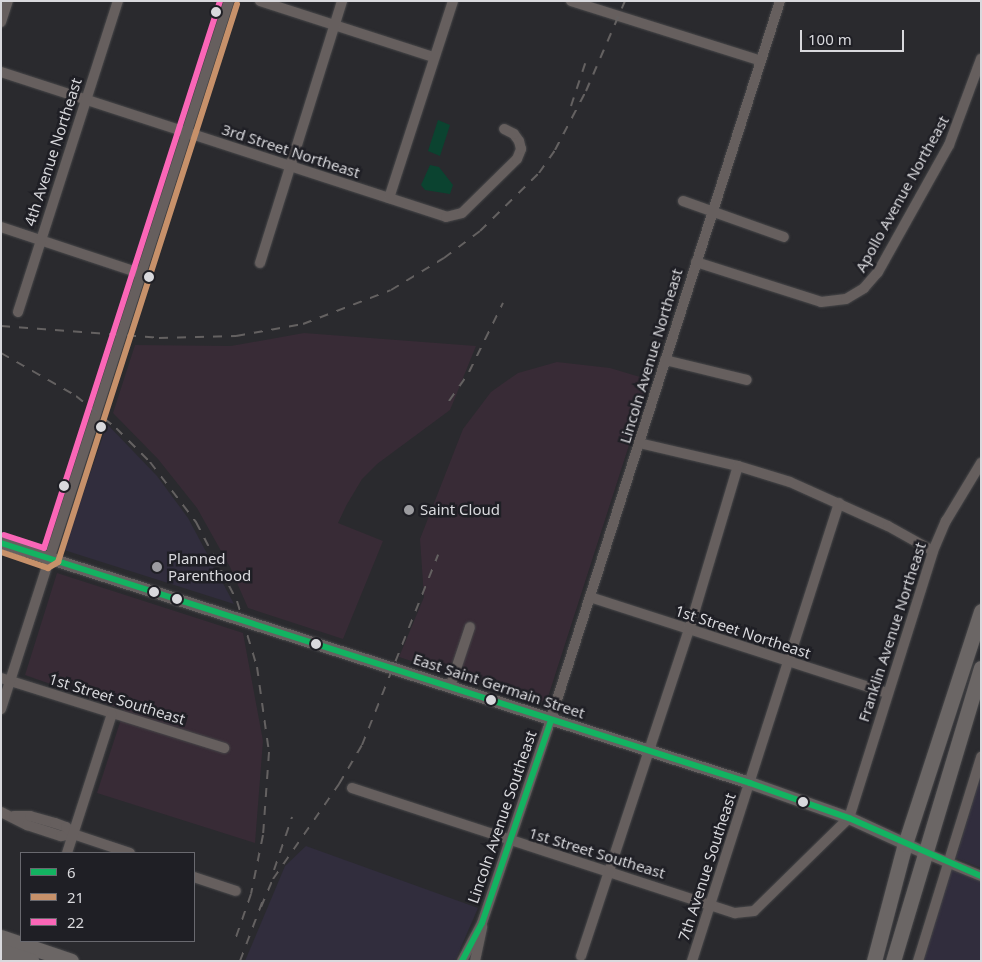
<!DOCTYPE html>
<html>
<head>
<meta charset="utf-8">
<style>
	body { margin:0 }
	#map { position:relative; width:982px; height:962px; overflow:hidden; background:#2a2a2e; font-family:"Noto Sans",sans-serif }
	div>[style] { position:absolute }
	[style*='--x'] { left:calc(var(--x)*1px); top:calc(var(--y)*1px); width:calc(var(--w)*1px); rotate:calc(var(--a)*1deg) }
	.commercial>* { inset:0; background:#312d3d }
	.industrial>* { inset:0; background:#382b36 }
	.green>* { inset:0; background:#0b4330 }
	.roads { filter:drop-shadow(0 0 1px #474749) drop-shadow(0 0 1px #474749) }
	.minor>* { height:10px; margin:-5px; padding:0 5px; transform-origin:5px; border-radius:5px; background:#665f5e }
	.major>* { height:12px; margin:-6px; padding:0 6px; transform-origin:6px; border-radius:6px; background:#666060 }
	.highway>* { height:15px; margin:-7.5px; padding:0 7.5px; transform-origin:7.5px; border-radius:7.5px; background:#6b6665 }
	.rail>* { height:2px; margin-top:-1px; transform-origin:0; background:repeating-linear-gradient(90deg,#646161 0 9px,transparent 0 18px) }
	.bus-1>* { height:6px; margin:-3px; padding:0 3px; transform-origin:3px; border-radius:3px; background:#13b361 }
	.bus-2>* { height:6px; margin:-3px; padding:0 3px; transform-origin:3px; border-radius:3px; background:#c7916a }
	.bus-3>* { height:6px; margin:-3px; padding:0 3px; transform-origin:3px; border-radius:3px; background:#fa66b7 }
	.dots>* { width:14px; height:14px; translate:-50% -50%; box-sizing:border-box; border:2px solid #1f1f25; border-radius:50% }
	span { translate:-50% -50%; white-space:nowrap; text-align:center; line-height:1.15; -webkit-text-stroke:5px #1f1f25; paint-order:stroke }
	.street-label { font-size:15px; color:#d9d9dd }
	.poi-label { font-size:15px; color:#d9d9dd }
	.left { translate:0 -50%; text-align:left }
	.frame { position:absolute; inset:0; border:2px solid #d9d9dd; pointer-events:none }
	.legend { position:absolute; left:20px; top:852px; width:175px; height:90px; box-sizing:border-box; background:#1f1f25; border:1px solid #69696f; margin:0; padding:6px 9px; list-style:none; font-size:15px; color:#d9d9dd }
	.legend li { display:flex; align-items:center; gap:10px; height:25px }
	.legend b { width:25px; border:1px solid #69696f }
	.scale { position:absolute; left:800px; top:30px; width:104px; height:22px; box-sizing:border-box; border:2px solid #d9d9dd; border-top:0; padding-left:6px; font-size:15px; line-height:18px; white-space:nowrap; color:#d9d9dd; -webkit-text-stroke:4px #1f1f25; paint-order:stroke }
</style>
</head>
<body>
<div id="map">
	<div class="commercial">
		<i style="clip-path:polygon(107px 424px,157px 476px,188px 518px,234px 604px,64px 550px)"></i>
		<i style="clip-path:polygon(981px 773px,981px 868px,956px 858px)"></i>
		<i style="clip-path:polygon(306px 846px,478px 908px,455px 961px,245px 961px,285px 866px)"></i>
		<i style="clip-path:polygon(951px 869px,981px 881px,981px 961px,922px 961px)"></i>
	</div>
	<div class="industrial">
		<i style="clip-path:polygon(304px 333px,476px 346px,450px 410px,377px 464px,362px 479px,346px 506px,338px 523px,383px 541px,343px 639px,248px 608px,230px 567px,197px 508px,158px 459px,113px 413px,135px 345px,231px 346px)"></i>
		<i style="clip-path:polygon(557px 362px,610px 368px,650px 380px,547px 700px,540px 702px,399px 657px,424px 597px,420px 539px,463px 429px,491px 392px,505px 382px,518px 373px)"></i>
		<i style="clip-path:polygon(57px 573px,243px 633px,263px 741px,255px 843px,97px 793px,124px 710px,25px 675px)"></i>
	</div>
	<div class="green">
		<i style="clip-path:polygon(438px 120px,450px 125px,440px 156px,428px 151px)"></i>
		<i style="clip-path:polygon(430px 165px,439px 167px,453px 185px,450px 194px,425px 190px,421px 185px)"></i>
	</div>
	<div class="roads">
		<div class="minor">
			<i style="--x:260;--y:1;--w:182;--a:17.9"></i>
			<i style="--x:571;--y:1;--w:199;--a:17.5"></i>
			<i style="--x:1;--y:22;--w:22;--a:-72"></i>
			<i style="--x:1;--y:72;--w:468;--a:18"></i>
			<i style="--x:446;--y:217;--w:16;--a:-14"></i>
			<i style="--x:462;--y:213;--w:77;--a:-44.5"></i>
			<i style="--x:517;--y:159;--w:11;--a:-68"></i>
			<i style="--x:521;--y:149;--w:8;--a:-104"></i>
			<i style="--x:519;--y:141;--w:9;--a:-126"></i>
			<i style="--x:514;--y:134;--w:11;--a:-153"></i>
			<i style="--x:389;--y:198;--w:207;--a:-72"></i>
			<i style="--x:683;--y:201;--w:107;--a:19.6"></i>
			<i style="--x:1;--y:227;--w:149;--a:18.4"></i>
			<i style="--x:696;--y:262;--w:131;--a:17.7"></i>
			<i style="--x:821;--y:302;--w:25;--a:-7"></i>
			<i style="--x:846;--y:299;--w:21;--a:-31"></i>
			<i style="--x:864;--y:288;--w:21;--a:-49"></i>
			<i style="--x:878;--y:272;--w:145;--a:-60.8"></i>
			<i style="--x:949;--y:145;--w:92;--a:-69.6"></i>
			<i style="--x:260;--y:263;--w:275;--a:-72.6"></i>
			<i style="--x:18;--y:312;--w:327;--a:-72.2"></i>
			<i style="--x:665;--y:360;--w:84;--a:13.7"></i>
			<i style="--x:639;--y:443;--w:102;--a:13.1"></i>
			<i style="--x:738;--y:466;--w:54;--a:17.1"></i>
			<i style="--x:790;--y:482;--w:107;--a:24.2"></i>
			<i style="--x:888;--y:526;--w:51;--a:29.1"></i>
			<i style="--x:590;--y:597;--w:313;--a:17.9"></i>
			<i style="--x:1;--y:678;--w:234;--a:17.4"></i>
			<i style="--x:450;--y:687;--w:63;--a:-71.6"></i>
			<i style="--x:1;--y:709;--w:744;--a:-72.15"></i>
			<i style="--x:352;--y:788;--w:403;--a:18.1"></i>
			<i style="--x:735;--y:913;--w:19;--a:-6"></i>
			<i style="--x:754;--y:911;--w:133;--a:-44.4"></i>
			<i style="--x:849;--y:818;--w:280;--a:-72.5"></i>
			<i style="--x:933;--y:551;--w:33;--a:-67"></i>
			<i style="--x:946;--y:521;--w:68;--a:-58.9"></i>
			<i style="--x:1;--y:812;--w:29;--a:27"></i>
			<i style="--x:27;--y:825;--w:36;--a:18"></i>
			<i style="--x:61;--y:836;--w:12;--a:-9"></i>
			<i style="--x:14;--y:816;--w:16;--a:0"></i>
			<i style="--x:30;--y:816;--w:26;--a:16"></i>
			<i style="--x:55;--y:823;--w:12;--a:20"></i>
			<i style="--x:66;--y:827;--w:10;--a:45"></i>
			<i style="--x:73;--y:834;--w:60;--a:18.4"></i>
			<i style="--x:67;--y:853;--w:146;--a:-72.1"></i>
			<i style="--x:925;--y:853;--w:61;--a:22.3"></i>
			<i style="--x:194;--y:877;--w:44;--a:18.4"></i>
			<i style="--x:581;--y:956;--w:343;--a:-71.7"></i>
			<i style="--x:689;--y:630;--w:171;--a:-73.4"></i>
			<i style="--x:462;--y:961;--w:43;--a:-62.2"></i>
			<i style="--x:482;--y:923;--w:206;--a:-71.3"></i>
			<i style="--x:548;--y:728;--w:763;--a:-72.3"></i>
			<i style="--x:475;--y:961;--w:35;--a:-78"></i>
			<i style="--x:692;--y:961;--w:481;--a:-72.2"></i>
			<i style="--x:918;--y:961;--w:214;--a:-72.8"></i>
		</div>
		<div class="major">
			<i style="--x:1;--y:543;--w:787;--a:17.77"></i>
			<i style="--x:750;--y:783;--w:105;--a:19.5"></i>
			<i style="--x:849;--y:818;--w:84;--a:24.7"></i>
		</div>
		<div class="highway">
			<i style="--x:1;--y:937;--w:74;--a:18.9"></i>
			<i style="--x:1;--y:951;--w:32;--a:18"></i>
			<i style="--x:874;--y:961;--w:121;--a:-75.2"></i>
			<i style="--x:905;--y:844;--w:245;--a:-71.9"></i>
			<i style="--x:893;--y:961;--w:306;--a:-73.3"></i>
		</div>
	</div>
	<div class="rail">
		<i style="--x:571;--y:106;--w:47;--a:-71.6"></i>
		<i style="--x:1;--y:326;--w:158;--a:4.3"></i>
		<i style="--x:159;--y:338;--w:77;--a:-1.5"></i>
		<i style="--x:236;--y:336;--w:68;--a:-10.2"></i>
		<i style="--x:303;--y:324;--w:94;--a:-21.1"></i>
		<i style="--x:391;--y:290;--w:62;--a:-31.1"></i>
		<i style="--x:444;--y:258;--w:45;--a:-36.9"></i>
		<i style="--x:480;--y:231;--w:83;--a:-44.5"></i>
		<i style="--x:539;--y:173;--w:28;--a:-55"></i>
		<i style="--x:555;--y:150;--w:67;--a:-62.3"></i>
		<i style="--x:586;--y:91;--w:98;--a:-66.6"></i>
		<i style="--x:1;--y:353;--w:86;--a:29.8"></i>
		<i style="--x:76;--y:396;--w:51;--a:38.7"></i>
		<i style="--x:116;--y:428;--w:48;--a:45"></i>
		<i style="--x:150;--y:462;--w:76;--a:52.5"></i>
		<i style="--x:196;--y:522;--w:89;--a:62.6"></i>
		<i style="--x:237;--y:601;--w:69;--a:73.1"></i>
		<i style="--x:257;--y:667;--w:86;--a:82"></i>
		<i style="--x:269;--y:752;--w:83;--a:94.1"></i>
		<i style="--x:263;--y:835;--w:60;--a:101.5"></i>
		<i style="--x:251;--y:894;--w:49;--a:109.2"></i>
		<i style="--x:449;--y:401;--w:35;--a:-55"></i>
		<i style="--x:469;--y:372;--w:77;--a:-63.8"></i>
		<i style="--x:274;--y:870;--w:56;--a:-71.2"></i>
		<i style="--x:261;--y:907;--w:30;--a:-67"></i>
		<i style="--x:273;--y:879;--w:116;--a:-55.2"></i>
		<i style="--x:339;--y:784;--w:45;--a:-59.5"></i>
		<i style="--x:362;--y:745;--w:205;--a:-68.2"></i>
		<i style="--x:240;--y:961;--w:65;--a:-69.3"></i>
	</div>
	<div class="bus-1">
		<i style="--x:1;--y:543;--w:787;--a:17.77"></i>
		<i style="--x:750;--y:783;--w:105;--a:19.5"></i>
		<i style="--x:849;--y:818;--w:144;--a:23.7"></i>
		<i style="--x:462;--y:961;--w:43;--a:-62.2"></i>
		<i style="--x:482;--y:923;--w:214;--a:-71.2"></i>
	</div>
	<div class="bus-2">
		<i style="--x:1;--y:552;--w:50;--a:18.8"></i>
		<i style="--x:48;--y:568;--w:12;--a:-31"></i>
		<i style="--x:58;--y:562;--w:586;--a:-72.21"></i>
	</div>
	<div class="bus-3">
		<i style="--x:4;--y:535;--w:42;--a:18"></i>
		<i style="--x:44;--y:548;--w:575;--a:-72.16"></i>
	</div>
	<div class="dots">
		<i style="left:216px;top:12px;background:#d9d9dd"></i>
		<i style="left:149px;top:277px;background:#d9d9dd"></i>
		<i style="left:101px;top:427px;background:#d9d9dd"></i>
		<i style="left:64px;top:486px;background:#d9d9dd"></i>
		<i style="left:409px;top:510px;background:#9c9ca0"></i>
		<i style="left:157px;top:567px;background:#9c9ca0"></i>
		<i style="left:154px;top:592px;background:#d9d9dd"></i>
		<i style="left:177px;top:599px;background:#d9d9dd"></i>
		<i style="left:316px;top:644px;background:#d9d9dd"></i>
		<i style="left:491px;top:700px;background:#d9d9dd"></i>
		<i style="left:803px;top:802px;background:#d9d9dd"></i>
	</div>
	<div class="street-label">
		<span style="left:291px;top:151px;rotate:18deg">3rd Street Northeast</span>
		<span style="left:53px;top:152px;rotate:-72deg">4th Avenue Northeast</span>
		<span style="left:902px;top:194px;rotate:-61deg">Apollo Avenue Northeast</span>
		<span style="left:651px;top:356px;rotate:-73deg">Lincoln Avenue Northeast</span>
		<span style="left:743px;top:632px;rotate:18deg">1st Street Northeast</span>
		<span style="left:892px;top:632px;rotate:-72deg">Franklin Avenue Northeast</span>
		<span style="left:499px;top:686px;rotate:18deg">East Saint Germain Street</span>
		<span style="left:117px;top:699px;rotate:17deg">1st Street Southeast</span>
		<span style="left:502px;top:817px;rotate:-71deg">Lincoln Avenue Southeast</span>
		<span style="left:597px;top:853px;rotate:17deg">1st Street Southeast</span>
		<span style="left:707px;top:867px;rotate:-72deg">7th Avenue Southeast</span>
	</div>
	<div class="poi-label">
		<span class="left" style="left:420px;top:510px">Saint Cloud</span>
		<span class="left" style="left:168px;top:567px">Planned<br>Parenthood</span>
	</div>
	<div class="frame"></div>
	<ul class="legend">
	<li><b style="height:6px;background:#13b361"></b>6</li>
	<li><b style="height:6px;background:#c7916a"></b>21</li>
	<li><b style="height:6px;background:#fa66b7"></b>22</li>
	</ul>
	<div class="scale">100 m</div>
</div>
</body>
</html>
